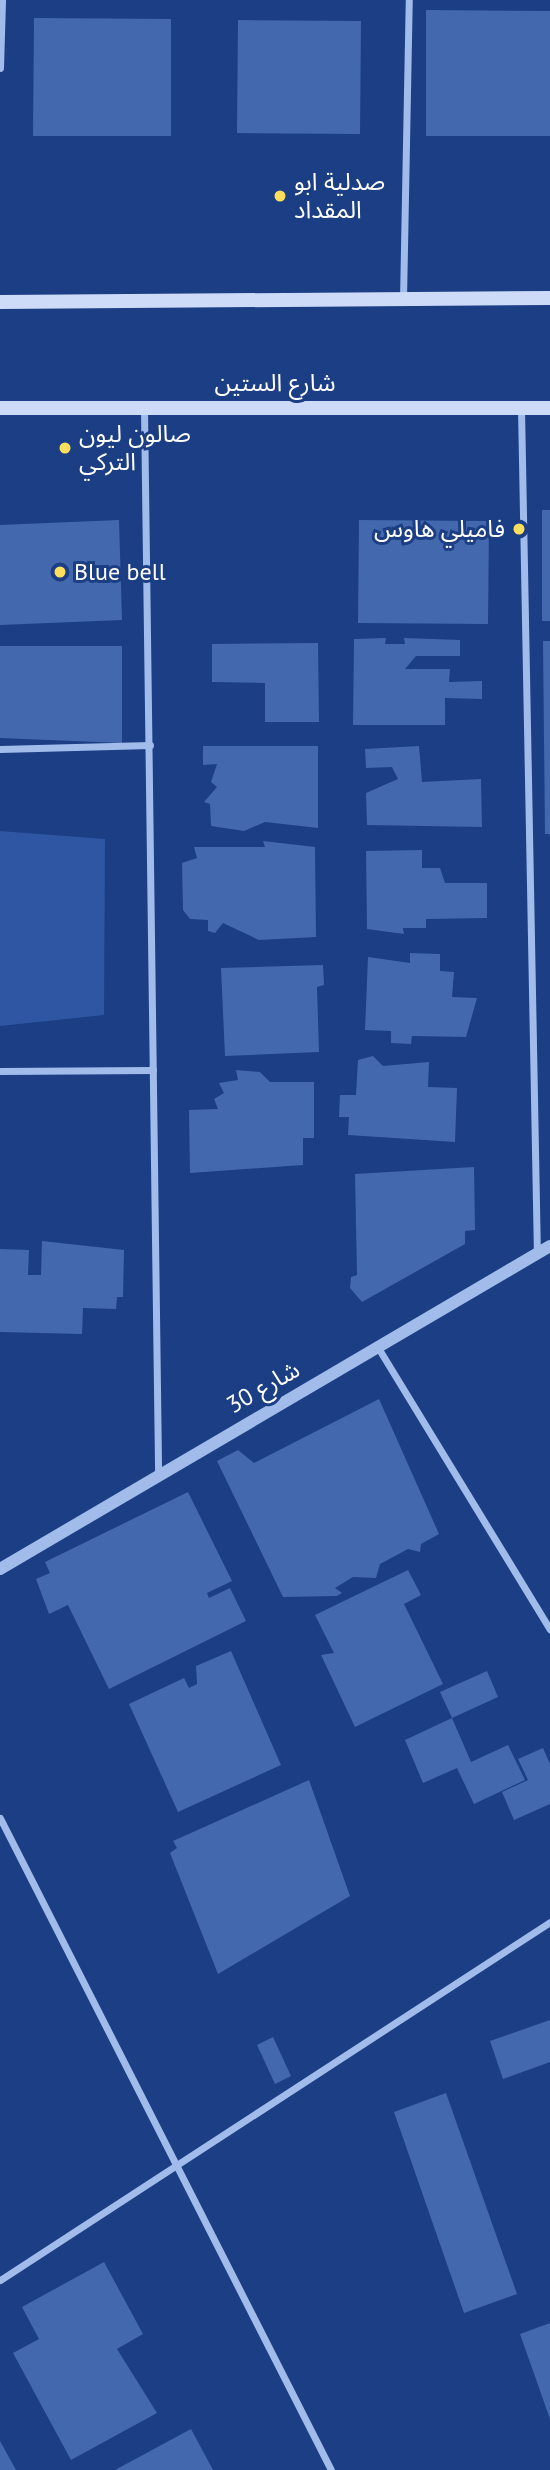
<!DOCTYPE html>
<html>
<head>
<meta charset="utf-8">
<style>
	body { margin:0 }
	#map { position:relative; width:550px; height:2470px; overflow:hidden; background:#1b3e84; font-family:"PT Sans","Noto Sans Arabic",sans-serif }
	div>[style] { position:absolute }
	[style*='--x'] { left:calc(var(--x)*1px); top:calc(var(--y)*1px); width:calc(var(--w)*1px); rotate:calc(var(--a)*1deg) }
	.green>* { inset:0; background:#2e56a2 }
	.building>* { inset:0; background:#4468ae }
	.minor>* { height:7px; margin:-3.5px; padding:0 3.5px; transform-origin:3.5px; border-radius:3.5px; background:#a1bbeb }
	.tertiary>* { height:12px; margin:-6px; padding:0 6px; transform-origin:6px; border-radius:6px; background:#a1bbeb }
	.secondary>* { height:14px; margin:-7px; padding:0 7px; transform-origin:7px; border-radius:7px; background:#cddbf8 }
	.dots>* { width:19px; height:19px; translate:-50% -50%; box-sizing:border-box; border:4px solid #1b3e84; border-radius:50% }
	span { translate:-50% -50%; white-space:nowrap; text-align:center; line-height:1.15; -webkit-text-stroke:6px #1b3e84; paint-order:stroke }
	.poi-label { font-size:24px; color:#fff }
	.left { translate:0 -50%; text-align:left }
	.right { translate:-100% -50%; text-align:right }
	.street-label { font-size:24px; color:#fff }
</style>
</head>
<body>
<div id="map">
	<div class="green">
		<i style="clip-path:polygon(0 831px,105px 839px,104px 1015px,0 1026px)"></i>
	</div>
	<div class="building">
		<i style="clip-path:polygon(426px 10px,550px 11px,550px 136px,426px 136px)"></i>
		<i style="clip-path:polygon(34px 18px,171px 19px,171px 136px,33px 136px)"></i>
		<i style="clip-path:polygon(238px 20px,361px 21px,360px 134px,237px 133px)"></i>
		<i style="clip-path:polygon(542px 510px,550px 510px,550px 621px,542px 621px)"></i>
		<i style="clip-path:polygon(119px 520px,122px 620px,0 625px,0 525px)"></i>
		<i style="clip-path:polygon(359px 520px,489px 521px,488px 624px,358px 623px)"></i>
		<i style="clip-path:polygon(386px 638px,385px 644px,405px 644px,404px 638px,460px 640px,460px 656px,416px 656px,405px 669px,450px 669px,449px 682px,482px 681px,482px 699px,445px 698px,445px 725px,353px 725px,354px 639px)"></i>
		<i style="clip-path:polygon(543px 641px,550px 641px,550px 834px,545px 834px)"></i>
		<i style="clip-path:polygon(318px 643px,319px 722px,265px 722px,265px 683px,212px 682px,212px 644px)"></i>
		<i style="clip-path:polygon(0 646px,122px 646px,122px 743px,0 738px)"></i>
		<i style="clip-path:polygon(203px 746px,318px 746px,318px 828px,265px 822px,244px 831px,211px 826px,210px 804px,204px 802px,217px 787px,211px 782px,217px 764px,203px 765px)"></i>
		<i style="clip-path:polygon(419px 746px,422px 782px,481px 779px,482px 827px,367px 825px,366px 793px,398px 779px,392px 767px,366px 768px,365px 749px)"></i>
		<i style="clip-path:polygon(263px 841px,315px 847px,316px 937px,259px 940px,223px 923px,215px 933px,208px 931px,208px 920px,190px 919px,183px 910px,182px 863px,197px 858px,194px 847px,265px 847px)"></i>
		<i style="clip-path:polygon(422px 850px,422px 868px,440px 868px,445px 883px,487px 883px,487px 918px,426px 919px,426px 928px,403px 928px,404px 934px,367px 929px,366px 851px)"></i>
		<i style="clip-path:polygon(410px 953px,440px 954px,440px 971px,454px 972px,452px 997px,477px 998px,466px 1037px,412px 1036px,411px 1044px,391px 1043px,391px 1031px,365px 1030px,368px 957px,410px 963px)"></i>
		<i style="clip-path:polygon(323px 965px,324px 985px,317px 987px,319px 1052px,225px 1056px,221px 968px)"></i>
		<i style="clip-path:polygon(373px 1056px,383px 1066px,429px 1062px,428px 1087px,457px 1088px,455px 1142px,348px 1135px,349px 1117px,339px 1117px,340px 1095px,356px 1095px,358px 1060px)"></i>
		<i style="clip-path:polygon(236px 1070px,260px 1072px,270px 1082px,314px 1082px,314px 1138px,303px 1138px,303px 1165px,190px 1173px,189px 1110px,218px 1109px,214px 1099px,224px 1093px,219px 1083px,238px 1080px)"></i>
		<i style="clip-path:polygon(474px 1167px,475px 1230px,465px 1231px,465px 1244px,362px 1302px,350px 1288px,351px 1277px,357px 1275px,355px 1174px)"></i>
		<i style="clip-path:polygon(42px 1241px,124px 1250px,123px 1297px,117px 1297px,116px 1309px,83px 1308px,82px 1334px,0 1332px,0 1249px,29px 1250px,28px 1275px,41px 1275px)"></i>
		<i style="clip-path:polygon(379px 1399px,439px 1534px,421px 1544px,420px 1552px,408px 1549px,380px 1564px,376px 1578px,353px 1577px,335px 1588px,342px 1593px,337px 1596px,283px 1597px,217px 1461px,238px 1450px,254px 1463px)"></i>
		<i style="clip-path:polygon(188px 1492px,232px 1581px,207px 1593px,209px 1598px,230px 1588px,246px 1621px,109px 1689px,68px 1605px,49px 1614px,36px 1579px,50px 1573px,45px 1562px)"></i>
		<i style="clip-path:polygon(408px 1570px,421px 1595px,404px 1604px,443px 1684px,355px 1727px,321px 1655px,334px 1653px,315px 1615px)"></i>
		<i style="clip-path:polygon(231px 1651px,281px 1765px,178px 1812px,129px 1704px,184px 1678px,189px 1688px,197px 1684px,196px 1666px)"></i>
		<i style="clip-path:polygon(487px 1671px,498px 1697px,452px 1718px,440px 1692px)"></i>
		<i style="clip-path:polygon(452px 1718px,471px 1762px,508px 1745px,525px 1780px,474px 1804px,457px 1768px,423px 1783px,405px 1740px)"></i>
		<i style="clip-path:polygon(543px 1748px,550px 1764px,550px 1804px,514px 1820px,502px 1792px,528px 1780px,518px 1759px)"></i>
		<i style="clip-path:polygon(309px 1780px,350px 1896px,218px 1974px,170px 1853px,177px 1848px,173px 1841px)"></i>
		<i style="clip-path:polygon(550px 2020px,550px 2062px,503px 2079px,490px 2041px)"></i>
		<i style="clip-path:polygon(273px 2037px,291px 2076px,275px 2084px,257px 2045px)"></i>
		<i style="clip-path:polygon(446px 2093px,517px 2294px,464px 2313px,394px 2112px)"></i>
		<i style="clip-path:polygon(104px 2262px,143px 2334px,117px 2349px,157px 2413px,71px 2460px,13px 2353px,39px 2339px,22px 2307px)"></i>
		<i style="clip-path:polygon(550px 2323px,550px 2419px,520px 2334px)"></i>
		<i style="clip-path:polygon(191px 2429px,213px 2470px,115px 2470px)"></i>
		<i style="clip-path:polygon(0 2441px,16px 2470px,0 2470px)"></i>
	</div>
	<div class="minor">
		<i style="--x:0;--y:68;--w:68;--a:-88.3"></i>
		<i style="--x:403;--y:300;--w:300;--a:-88.9"></i>
		<i style="--x:521;--y:408;--w:845;--a:88.92"></i>
		<i style="--x:144;--y:409;--w:1062;--a:89.24"></i>
		<i style="--x:0;--y:749;--w:150;--a:-1.5"></i>
		<i style="--x:0;--y:1071;--w:153;--a:-0.4"></i>
		<i style="--x:377;--y:1346;--w:332;--a:58.6"></i>
		<i style="--x:0;--y:1818;--w:731;--a:63.08"></i>
		<i style="--x:0;--y:2280;--w:656;--a:-33.06"></i>
	</div>
	<div class="tertiary">
		<i style="--x:0;--y:1569;--w:638;--a:-30.42"></i>
	</div>
	<div class="secondary">
		<i style="--x:0;--y:302;--w:550;--a:-0.42"></i>
		<i style="--x:0;--y:408;--w:550;--a:0"></i>
	</div>
	<div class="dots">
		<i style="left:280px;top:196px;background:#fddf5d"></i>
		<i style="left:65px;top:448px;background:#fddf5d"></i>
		<i style="left:519px;top:529px;background:#fddf5d"></i>
		<i style="left:60px;top:572px;background:#fddf5d"></i>
	</div>
	<div class="poi-label">
		<span class="left" style="left:294px;top:196px">صدلية ابو<br>المقداد</span>
		<span class="left" style="left:79px;top:448px">صالون ليون<br>التركي</span>
		<span class="right" style="left:505px;top:529px">فاميلي هاوس</span>
		<span class="left" style="left:74px;top:572px">Blue bell</span>
	</div>
	<div class="street-label">
		<span style="left:275px;top:383px">شارع الستين</span>
		<span style="left:263px;top:1387px;rotate:-30deg">شارع 30</span>
	</div>
</div>
</body>
</html>
